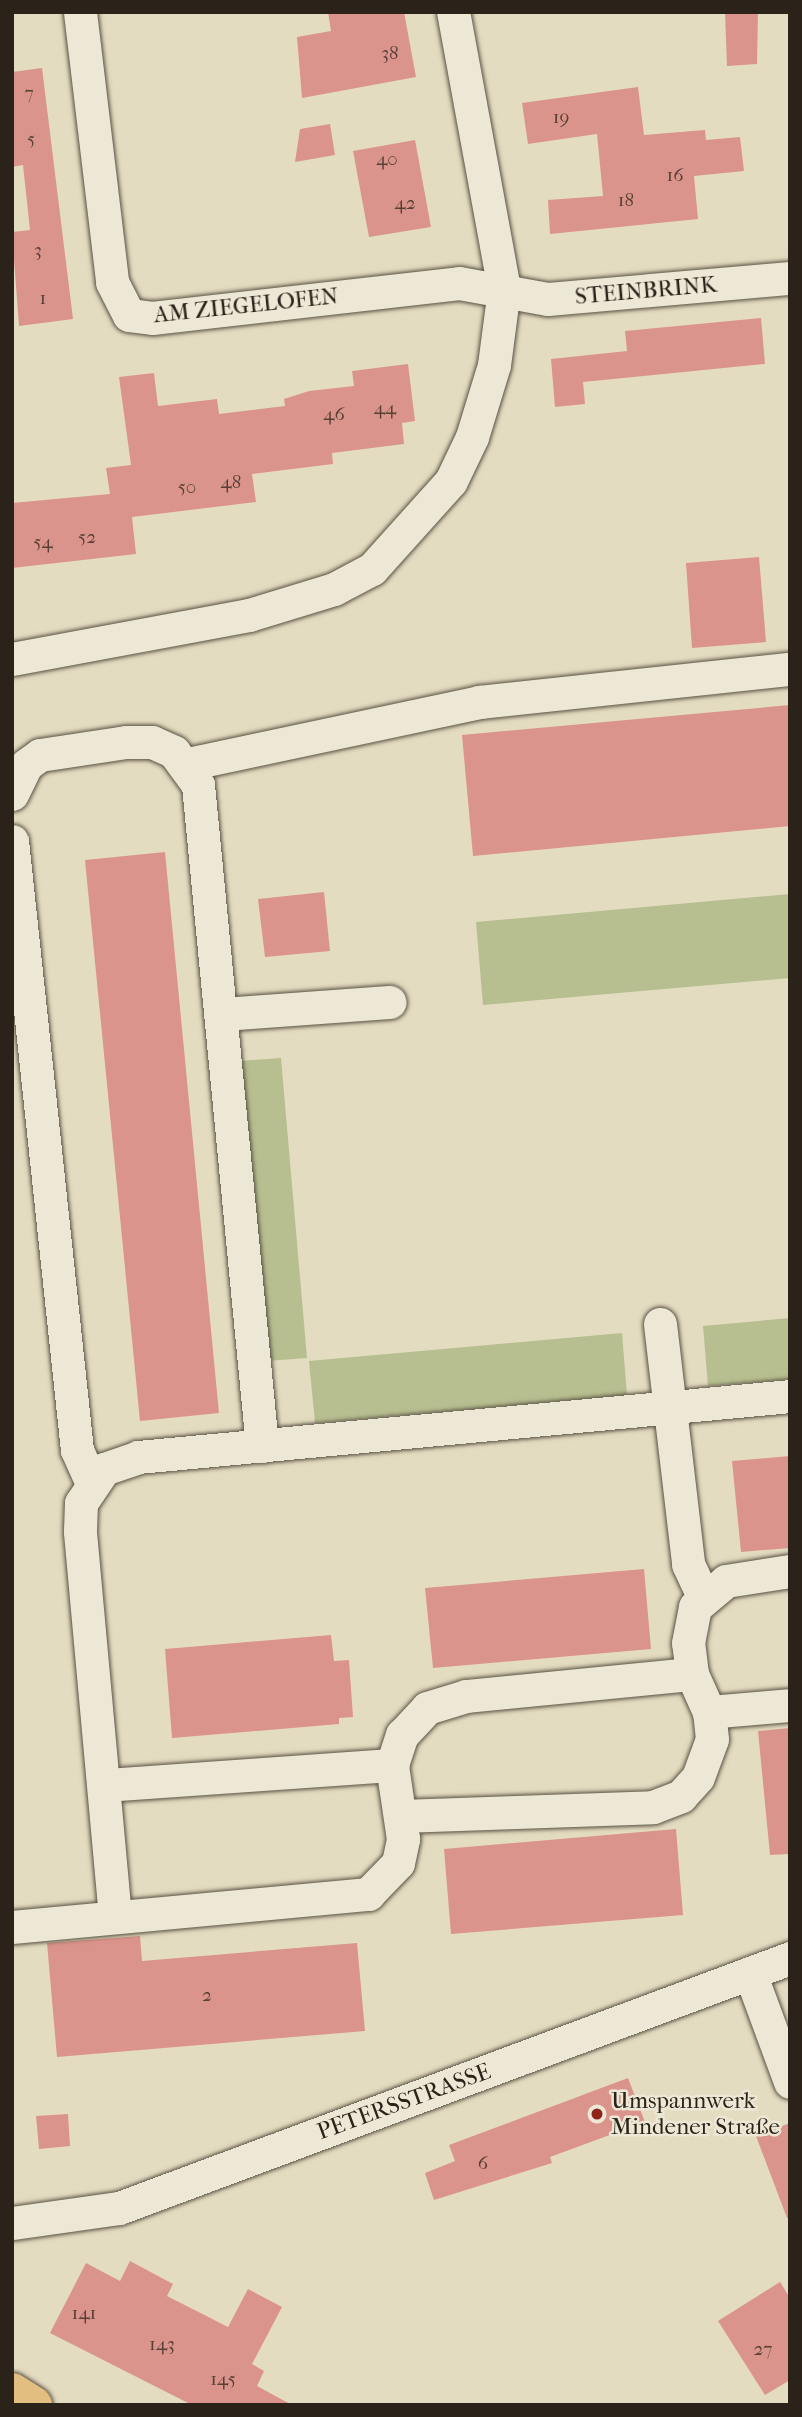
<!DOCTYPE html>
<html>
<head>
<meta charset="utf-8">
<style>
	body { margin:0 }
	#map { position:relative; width:802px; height:2417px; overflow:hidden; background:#e4dcc0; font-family:"IM FELL French Canon",serif }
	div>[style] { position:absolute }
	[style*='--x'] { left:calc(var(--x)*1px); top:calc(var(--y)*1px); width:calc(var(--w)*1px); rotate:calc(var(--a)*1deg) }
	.green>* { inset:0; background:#b7bf90 }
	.building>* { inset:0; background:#db948b }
	.roads { filter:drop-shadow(0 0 2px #595143) drop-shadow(0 0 2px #595143) }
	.minor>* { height:33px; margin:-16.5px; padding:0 16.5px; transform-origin:16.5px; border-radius:16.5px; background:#ede8d6 }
	.major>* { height:38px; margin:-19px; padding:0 19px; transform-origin:19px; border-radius:19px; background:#e2be80 }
	.dots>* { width:19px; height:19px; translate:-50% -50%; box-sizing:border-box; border:4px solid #ede8d6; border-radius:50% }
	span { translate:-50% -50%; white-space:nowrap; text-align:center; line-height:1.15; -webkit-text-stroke:5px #ede8d6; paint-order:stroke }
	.number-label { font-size:19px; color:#573f36 }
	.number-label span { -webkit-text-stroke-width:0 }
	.street-label { font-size:23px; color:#2b2319 }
	.poi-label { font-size:23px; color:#2b2319 }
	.left { translate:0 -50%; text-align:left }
	.frame { position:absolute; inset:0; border:14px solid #2b2319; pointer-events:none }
</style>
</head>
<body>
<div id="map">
	<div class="green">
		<i style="clip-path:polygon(790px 894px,790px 978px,483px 1005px,476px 922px)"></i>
		<i style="clip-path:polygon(281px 1058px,307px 1358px,267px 1361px,240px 1061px)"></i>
		<i style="clip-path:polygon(790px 1318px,790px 1379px,708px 1386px,703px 1326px)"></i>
		<i style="clip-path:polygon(622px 1333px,627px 1395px,315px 1423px,309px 1361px)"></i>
	</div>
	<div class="building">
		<i style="clip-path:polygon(328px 12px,404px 12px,416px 77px,302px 98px,297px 37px,331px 31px)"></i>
		<i style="clip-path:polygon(725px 12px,758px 12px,757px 64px,727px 66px)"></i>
		<i style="clip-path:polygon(42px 68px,73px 319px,19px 326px,12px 232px,30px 230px,23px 165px,12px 167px,12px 72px)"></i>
		<i style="clip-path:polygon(638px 87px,644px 135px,705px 130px,706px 140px,740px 137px,744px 171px,694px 176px,698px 219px,550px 234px,548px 200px,603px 196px,597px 134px,528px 144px,522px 103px)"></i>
		<i style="clip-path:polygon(330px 124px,335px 155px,295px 162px,300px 129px)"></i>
		<i style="clip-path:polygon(415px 140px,431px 227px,369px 237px,353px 151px)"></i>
		<i style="clip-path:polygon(761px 318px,765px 364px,583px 382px,585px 404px,555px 407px,551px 359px,627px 351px,625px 331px)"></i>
		<i style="clip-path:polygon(408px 364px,415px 421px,402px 423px,404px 444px,332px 453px,333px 464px,252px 474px,256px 502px,132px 517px,136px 554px,12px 568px,12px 503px,110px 494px,106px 468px,131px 465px,119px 377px,154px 373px,158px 406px,217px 399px,219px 414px,285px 406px,284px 399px,309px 391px,354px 386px,352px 371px)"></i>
		<i style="clip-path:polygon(759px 557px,766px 642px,692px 648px,686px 563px)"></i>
		<i style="clip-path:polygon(790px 705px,790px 826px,473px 856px,462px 735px)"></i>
		<i style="clip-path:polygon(165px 852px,219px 1413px,140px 1421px,85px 860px)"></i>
		<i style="clip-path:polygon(324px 892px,330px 951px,265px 957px,258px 899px)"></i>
		<i style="clip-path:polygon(790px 1456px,790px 1548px,741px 1552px,732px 1461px)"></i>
		<i style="clip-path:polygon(644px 1569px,651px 1649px,433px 1668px,425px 1588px)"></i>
		<i style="clip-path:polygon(331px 1635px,334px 1661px,349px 1660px,353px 1717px,339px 1718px,339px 1724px,172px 1738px,165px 1649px)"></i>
		<i style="clip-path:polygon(790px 1728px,790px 1854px,770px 1855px,758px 1731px)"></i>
		<i style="clip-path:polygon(676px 1829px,683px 1915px,451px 1934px,444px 1849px)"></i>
		<i style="clip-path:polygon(140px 1936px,142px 1961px,357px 1943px,365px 2031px,57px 2057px,47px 1943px)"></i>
		<i style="clip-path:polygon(628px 2078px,645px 2122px,550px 2157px,552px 2163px,434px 2200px,425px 2173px,455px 2161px,449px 2145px)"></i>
		<i style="clip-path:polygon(68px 2114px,70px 2146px,39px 2149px,36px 2116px)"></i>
		<i style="clip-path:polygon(790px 2123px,790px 2218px,787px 2218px,756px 2136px)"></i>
		<i style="clip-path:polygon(130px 2261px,173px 2284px,167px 2296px,228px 2327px,248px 2289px,282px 2307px,252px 2364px,264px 2371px,257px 2386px,292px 2405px,192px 2405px,50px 2333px,86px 2263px,120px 2281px)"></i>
		<i style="clip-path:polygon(780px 2282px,790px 2298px,790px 2380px,765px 2395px,718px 2321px)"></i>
	</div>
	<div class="roads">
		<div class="minor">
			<i style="--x:80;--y:12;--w:272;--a:83.2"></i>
			<i style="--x:112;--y:282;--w:37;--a:63"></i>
			<i style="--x:129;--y:315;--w:23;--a:7"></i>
			<i style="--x:152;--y:318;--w:309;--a:-6.5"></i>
			<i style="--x:459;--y:283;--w:90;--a:10.2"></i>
			<i style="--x:548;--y:299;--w:243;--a:-5"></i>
			<i style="--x:12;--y:659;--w:241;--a:-10.5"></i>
			<i style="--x:249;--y:615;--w:89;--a:-17"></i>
			<i style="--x:334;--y:589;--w:43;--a:-27.8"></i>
			<i style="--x:372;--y:569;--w:118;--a:-48.1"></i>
			<i style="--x:451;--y:481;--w:49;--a:-64.5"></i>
			<i style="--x:472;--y:437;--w:75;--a:-73"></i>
			<i style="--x:494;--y:365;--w:77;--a:-82.5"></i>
			<i style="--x:504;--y:289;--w:282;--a:-100.4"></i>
			<i style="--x:188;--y:764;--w:298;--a:-12"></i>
			<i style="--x:479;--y:702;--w:313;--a:-6.1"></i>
			<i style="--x:12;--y:794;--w:32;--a:-64"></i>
			<i style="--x:26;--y:765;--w:17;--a:-36"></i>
			<i style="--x:40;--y:755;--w:87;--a:-8.6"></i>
			<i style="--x:126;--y:742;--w:26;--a:0"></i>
			<i style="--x:152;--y:742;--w:24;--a:24"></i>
			<i style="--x:174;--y:752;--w:41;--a:54"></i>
			<i style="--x:198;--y:785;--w:664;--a:84.47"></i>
			<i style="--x:12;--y:841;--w:612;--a:83.91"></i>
			<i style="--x:77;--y:1450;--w:34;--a:66"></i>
			<i style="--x:222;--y:1014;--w:168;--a:-4.1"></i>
			<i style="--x:660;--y:1324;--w:242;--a:83.3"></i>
			<i style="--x:688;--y:1564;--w:35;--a:65"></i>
			<i style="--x:709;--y:1712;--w:81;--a:-4.9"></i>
			<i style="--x:106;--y:1785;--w:287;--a:-4"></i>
			<i style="--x:401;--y:1816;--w:252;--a:-2"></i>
			<i style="--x:653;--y:1807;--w:30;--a:-21"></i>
			<i style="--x:681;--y:1796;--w:25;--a:-48"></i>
			<i style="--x:698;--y:1777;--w:40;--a:-69.8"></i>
			<i style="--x:712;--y:1739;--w:27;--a:-96"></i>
			<i style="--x:709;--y:1712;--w:42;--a:-114.1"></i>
			<i style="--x:692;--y:1674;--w:31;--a:-97"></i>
			<i style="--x:688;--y:1643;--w:37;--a:-79"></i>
			<i style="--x:695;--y:1607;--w:40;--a:-40"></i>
			<i style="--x:726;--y:1581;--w:65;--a:-8.9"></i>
			<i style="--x:115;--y:1917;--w:388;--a:-95.2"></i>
			<i style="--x:80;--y:1531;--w:28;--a:-88"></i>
			<i style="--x:81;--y:1503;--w:41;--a:-55.9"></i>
			<i style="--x:104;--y:1469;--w:36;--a:-19"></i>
			<i style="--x:138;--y:1457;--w:655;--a:-5.34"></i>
			<i style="--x:12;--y:1927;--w:358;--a:-5.3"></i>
			<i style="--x:368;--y:1894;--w:43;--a:-45.9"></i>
			<i style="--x:398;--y:1863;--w:25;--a:-78"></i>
			<i style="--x:403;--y:1839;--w:75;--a:-98.5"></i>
			<i style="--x:392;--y:1765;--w:32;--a:-72"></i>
			<i style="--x:402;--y:1735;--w:37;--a:-47"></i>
			<i style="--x:427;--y:1708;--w:41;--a:-17.1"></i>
			<i style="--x:466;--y:1696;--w:227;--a:-5.6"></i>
			<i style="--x:750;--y:1973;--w:116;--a:69.8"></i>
			<i style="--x:12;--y:2223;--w:108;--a:-8"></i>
			<i style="--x:119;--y:2208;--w:716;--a:-20.43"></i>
		</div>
		<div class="major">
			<i style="--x:12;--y:2392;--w:25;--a:32"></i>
		</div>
	</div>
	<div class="dots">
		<i style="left:597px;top:2114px;background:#8f2418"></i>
	</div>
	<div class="number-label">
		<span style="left:390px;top:54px">38</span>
		<span style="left:29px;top:94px">7</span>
		<span style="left:561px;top:118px">19</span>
		<span style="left:31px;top:140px">5</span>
		<span style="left:387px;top:160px">40</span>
		<span style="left:675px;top:176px">16</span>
		<span style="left:626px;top:201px">18</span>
		<span style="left:405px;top:204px">42</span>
		<span style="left:38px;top:251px">3</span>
		<span style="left:43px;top:299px">1</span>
		<span style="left:385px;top:409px">44</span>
		<span style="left:334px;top:415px">46</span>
		<span style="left:231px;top:483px">48</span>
		<span style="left:187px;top:488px">50</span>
		<span style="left:87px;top:538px">52</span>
		<span style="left:43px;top:543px">54</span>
		<span style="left:207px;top:1996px">2</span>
		<span style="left:483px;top:2164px">6</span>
		<span style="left:84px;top:2314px">141</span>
		<span style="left:162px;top:2345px">143</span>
		<span style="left:763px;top:2350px">27</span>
		<span style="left:223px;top:2380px">145</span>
	</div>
	<div class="street-label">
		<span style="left:646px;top:291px;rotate:-5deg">STEINBRINK</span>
		<span style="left:246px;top:306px;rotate:-6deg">AM ZIEGELOFEN</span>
		<span style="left:404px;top:2102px;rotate:-20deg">PETERSSTRASSE</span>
	</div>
	<div class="poi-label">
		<span class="left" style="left:611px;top:2114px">Umspannwerk<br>Mindener Straße</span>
	</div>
	<div class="frame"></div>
</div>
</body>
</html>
